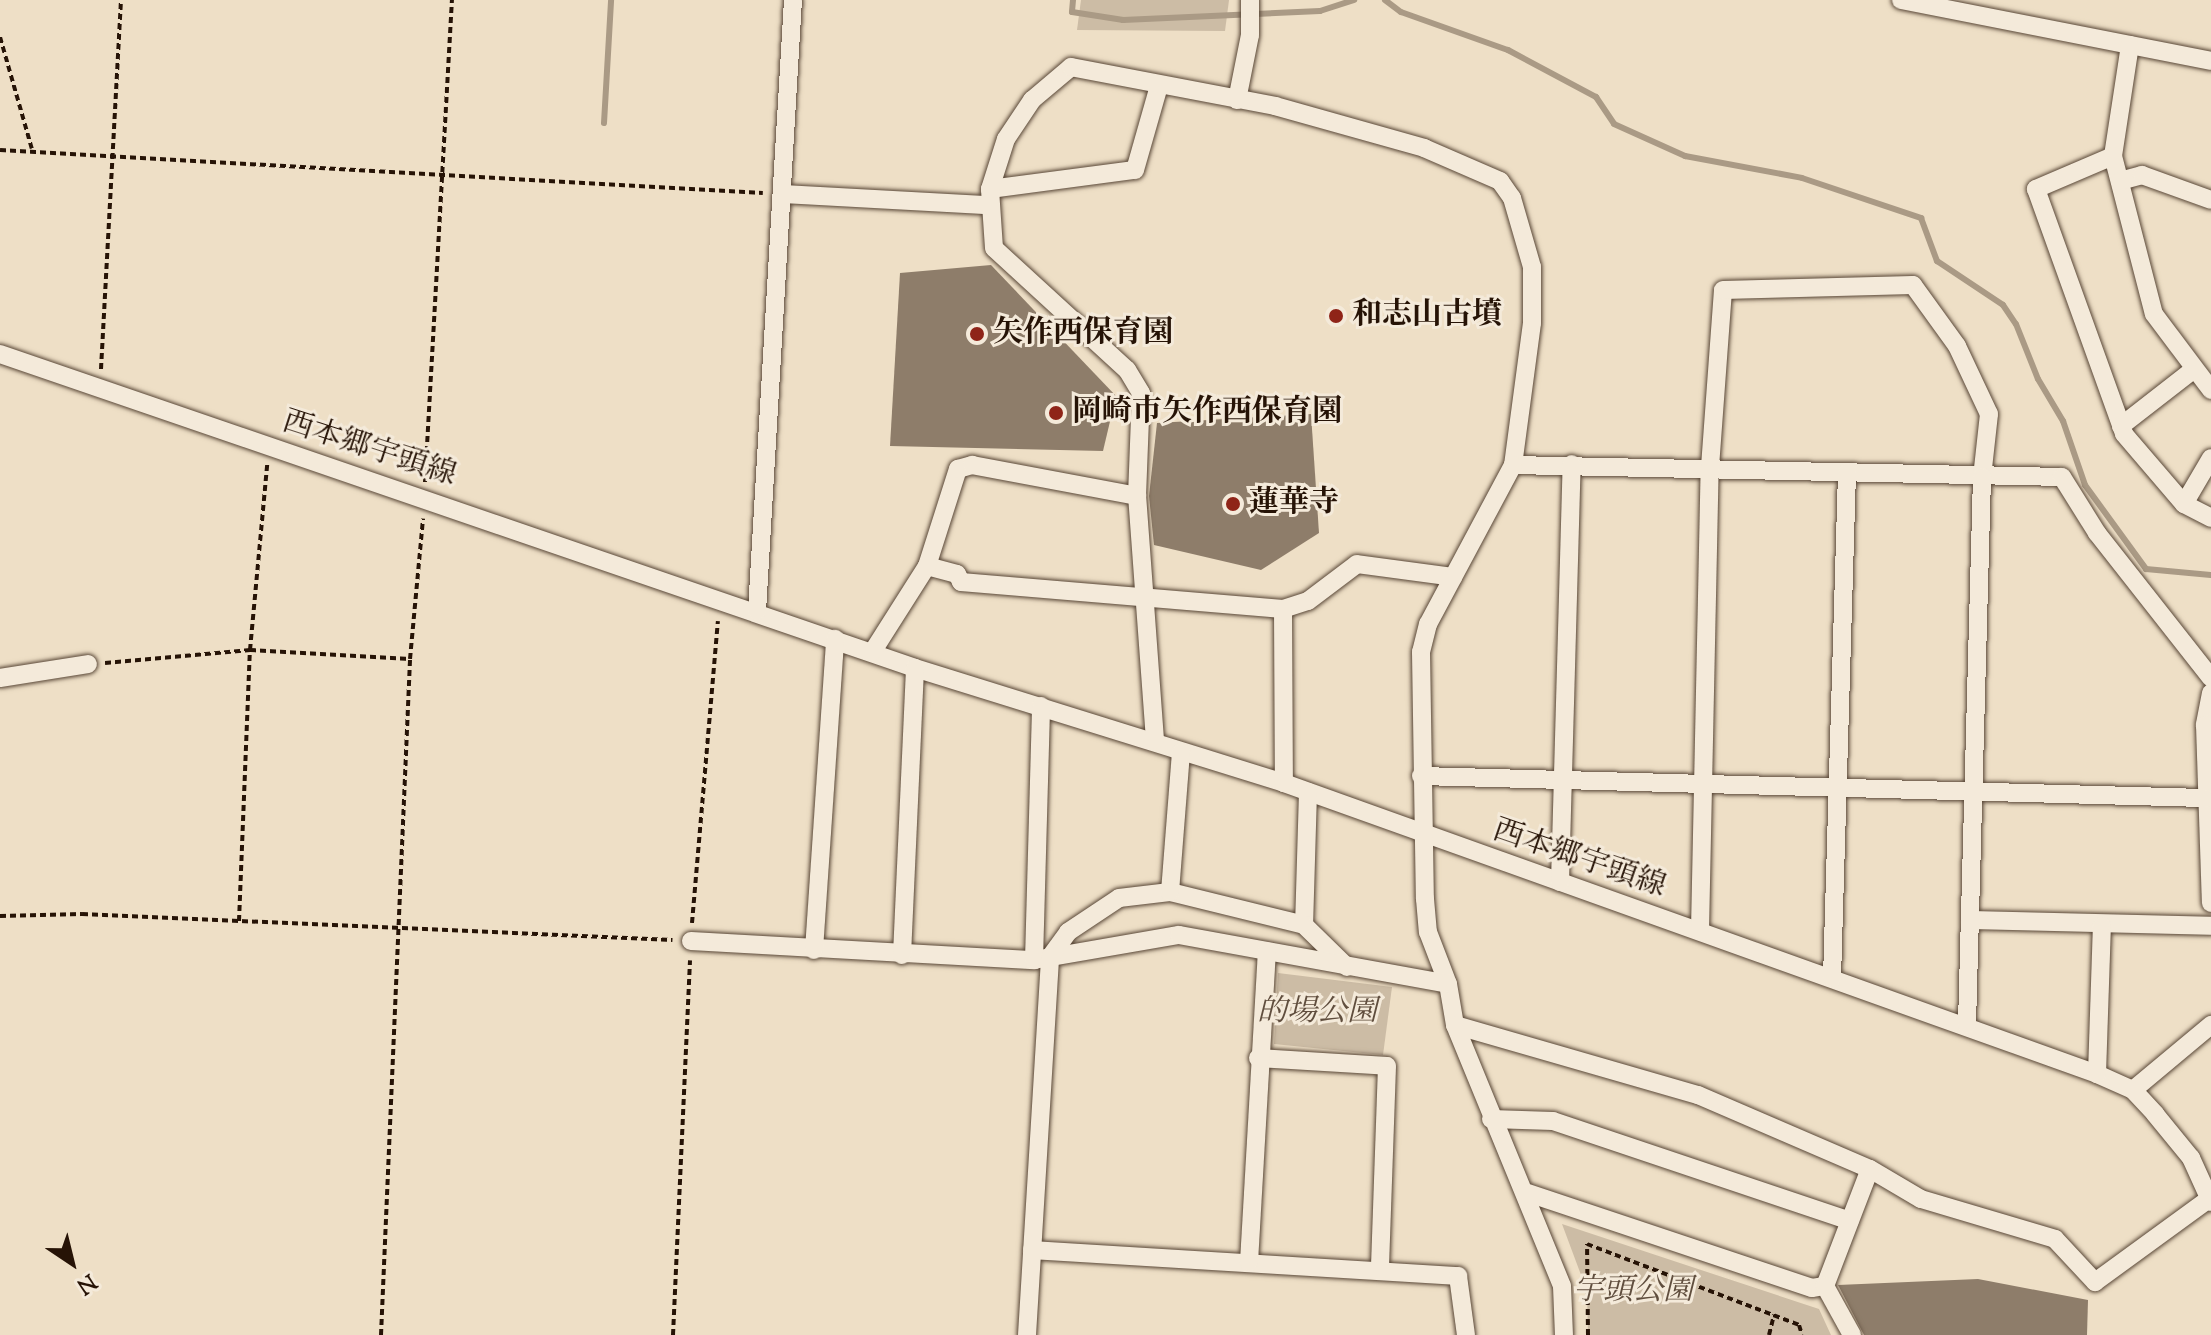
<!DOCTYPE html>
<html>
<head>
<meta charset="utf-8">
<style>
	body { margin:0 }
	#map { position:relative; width:2211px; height:1335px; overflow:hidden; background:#eedfc6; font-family:"Sorts Mill Goudy","Noto Serif JP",serif }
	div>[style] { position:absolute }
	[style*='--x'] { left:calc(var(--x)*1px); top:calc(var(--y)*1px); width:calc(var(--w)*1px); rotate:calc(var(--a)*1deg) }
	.green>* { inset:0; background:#ccbca5 }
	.stream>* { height:6px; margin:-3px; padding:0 3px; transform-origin:3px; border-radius:3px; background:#aa9a85 }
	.building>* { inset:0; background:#8e7d6a }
	.path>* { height:4px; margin-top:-2px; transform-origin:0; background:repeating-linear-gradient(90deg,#261306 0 6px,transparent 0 10px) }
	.roads { filter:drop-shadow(0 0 2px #584636) drop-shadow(0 0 2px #584636) }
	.minor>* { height:18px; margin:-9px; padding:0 9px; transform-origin:9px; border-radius:9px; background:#f4eada }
	.dots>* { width:22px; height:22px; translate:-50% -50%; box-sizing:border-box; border:4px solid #f4eada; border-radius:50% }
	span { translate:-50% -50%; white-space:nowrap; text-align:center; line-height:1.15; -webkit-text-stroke:6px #f4eada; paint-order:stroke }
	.poi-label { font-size:30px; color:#261306; font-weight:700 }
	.left { translate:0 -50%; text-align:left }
	.street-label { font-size:30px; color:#261306 }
	.park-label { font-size:30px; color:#604e3e; font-style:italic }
	.north { position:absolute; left:32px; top:1223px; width:80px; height:80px; -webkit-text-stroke:6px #f4eada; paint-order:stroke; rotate:145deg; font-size:22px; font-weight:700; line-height:32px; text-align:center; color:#261306 }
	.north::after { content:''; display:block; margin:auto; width:28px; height:36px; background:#261306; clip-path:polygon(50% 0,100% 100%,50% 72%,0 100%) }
</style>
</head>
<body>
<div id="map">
	<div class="green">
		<i style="clip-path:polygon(1081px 0,1229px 0,1225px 31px,1077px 30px)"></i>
		<i style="clip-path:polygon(1278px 973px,1392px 987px,1383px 1055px,1274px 1044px)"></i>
		<i style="clip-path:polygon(1562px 1224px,1819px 1309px,1831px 1335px,1588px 1335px,1587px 1291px)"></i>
	</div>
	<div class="stream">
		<i style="--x:1073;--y:0;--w:12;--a:95"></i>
		<i style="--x:1072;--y:12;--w:52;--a:8.9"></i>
		<i style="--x:1123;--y:20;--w:197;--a:-2.6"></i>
		<i style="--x:1320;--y:11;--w:36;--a:-18"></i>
		<i style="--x:1385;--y:0;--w:20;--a:37"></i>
		<i style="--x:1401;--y:12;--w:114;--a:19.6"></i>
		<i style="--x:1508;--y:50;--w:100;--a:28.1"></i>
		<i style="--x:1596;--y:97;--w:32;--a:56"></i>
		<i style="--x:1614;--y:124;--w:78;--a:24.3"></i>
		<i style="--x:1685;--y:156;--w:119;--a:10.6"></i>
		<i style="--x:1802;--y:178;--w:126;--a:18.6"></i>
		<i style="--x:1921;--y:218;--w:46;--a:69.6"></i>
		<i style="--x:1937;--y:261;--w:79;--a:33.7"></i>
		<i style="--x:2003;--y:305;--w:23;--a:56"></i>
		<i style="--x:2016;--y:324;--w:59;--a:68.2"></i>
		<i style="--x:2038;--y:379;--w:49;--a:59.2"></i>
		<i style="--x:2063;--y:421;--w:68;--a:71"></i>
		<i style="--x:2085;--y:485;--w:104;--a:54"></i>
		<i style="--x:2146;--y:569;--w:65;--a:5.3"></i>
		<i style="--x:604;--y:123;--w:123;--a:-86.7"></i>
	</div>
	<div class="building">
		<i style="clip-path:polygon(991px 265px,1116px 396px,1103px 451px,890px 446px,900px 273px)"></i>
		<i style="clip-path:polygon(1311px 414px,1319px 533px,1261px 570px,1154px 545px,1149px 496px,1157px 423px)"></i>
		<i style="clip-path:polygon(1978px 1279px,2088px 1300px,2087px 1335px,1864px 1335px,1838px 1285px)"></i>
	</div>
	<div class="path">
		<i style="--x:0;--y:37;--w:116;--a:74.1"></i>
		<i style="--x:0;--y:150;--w:764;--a:3.23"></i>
		<i style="--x:101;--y:369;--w:370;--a:-86.9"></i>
		<i style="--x:425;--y:482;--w:483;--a:-86.8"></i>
		<i style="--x:105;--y:663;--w:146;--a:-5.1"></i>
		<i style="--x:250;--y:650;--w:160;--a:3.2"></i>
		<i style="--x:0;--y:916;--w:82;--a:-1.4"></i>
		<i style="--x:82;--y:914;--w:591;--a:2.52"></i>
		<i style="--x:239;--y:921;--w:271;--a:-87.7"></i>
		<i style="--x:250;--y:650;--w:186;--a:-84.7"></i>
		<i style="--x:692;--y:923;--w:303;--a:-85.1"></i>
		<i style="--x:381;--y:1335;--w:677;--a:-87.54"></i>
		<i style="--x:410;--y:659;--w:141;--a:-84.7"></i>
		<i style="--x:673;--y:1335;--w:375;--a:-87.4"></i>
		<i style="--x:1588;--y:1335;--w:91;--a:-90.6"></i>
		<i style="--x:1587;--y:1244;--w:227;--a:20.9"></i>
		<i style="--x:1799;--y:1325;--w:10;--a:73"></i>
		<i style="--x:1769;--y:1335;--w:21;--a:-76"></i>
	</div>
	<div class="roads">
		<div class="minor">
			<i style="--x:1901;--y:0;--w:316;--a:11.1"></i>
			<i style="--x:2130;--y:45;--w:112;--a:98.7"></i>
			<i style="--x:2113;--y:156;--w:163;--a:75.5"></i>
			<i style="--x:2154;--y:314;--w:95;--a:53.1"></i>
			<i style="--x:1237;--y:100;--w:66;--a:-78.7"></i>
			<i style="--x:1250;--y:35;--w:35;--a:-90"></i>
			<i style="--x:2113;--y:156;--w:84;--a:156.8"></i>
			<i style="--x:2036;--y:189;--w:260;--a:70.2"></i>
			<i style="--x:2124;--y:434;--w:92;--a:49.4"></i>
			<i style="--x:2184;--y:504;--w:30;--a:27"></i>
			<i style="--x:2120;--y:181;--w:23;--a:-15"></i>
			<i style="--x:2142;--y:175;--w:73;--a:19.9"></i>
			<i style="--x:990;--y:189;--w:146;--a:-7.5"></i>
			<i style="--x:1135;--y:170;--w:87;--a:-74.1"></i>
			<i style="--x:783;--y:194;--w:206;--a:3.1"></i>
			<i style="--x:0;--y:354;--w:967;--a:18.94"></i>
			<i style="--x:915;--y:668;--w:387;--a:17.3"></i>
			<i style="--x:1284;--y:783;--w:864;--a:19.69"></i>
			<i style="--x:2097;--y:1074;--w:39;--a:24"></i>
			<i style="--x:2133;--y:1090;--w:33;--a:47"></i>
			<i style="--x:2155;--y:1114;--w:57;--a:50.7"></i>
			<i style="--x:2191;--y:1158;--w:48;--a:65.6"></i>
			<i style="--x:2121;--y:426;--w:91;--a:-37.9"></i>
			<i style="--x:1513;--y:465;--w:549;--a:1.25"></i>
			<i style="--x:2062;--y:477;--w:66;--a:58"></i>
			<i style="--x:2097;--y:533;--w:184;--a:51.8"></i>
			<i style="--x:2184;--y:504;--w:53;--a:-59.6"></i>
			<i style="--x:927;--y:566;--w:31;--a:15"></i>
			<i style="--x:957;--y:574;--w:9;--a:63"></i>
			<i style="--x:961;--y:582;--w:323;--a:4.8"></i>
			<i style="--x:1283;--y:609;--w:174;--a:89.7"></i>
			<i style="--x:1283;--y:609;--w:26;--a:-18"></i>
			<i style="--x:1308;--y:601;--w:61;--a:-37.1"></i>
			<i style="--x:1357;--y:564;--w:97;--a:7.7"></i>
			<i style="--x:757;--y:611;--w:612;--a:-86.63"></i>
			<i style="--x:873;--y:651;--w:101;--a:-57.6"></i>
			<i style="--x:927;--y:566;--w:102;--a:-72.3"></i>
			<i style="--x:958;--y:469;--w:15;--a:-16"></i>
			<i style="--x:972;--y:465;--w:168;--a:10.6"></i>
			<i style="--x:0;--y:678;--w:89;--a:-9"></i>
			<i style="--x:2211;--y:693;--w:33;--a:101"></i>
			<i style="--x:2205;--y:725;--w:178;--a:88.1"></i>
			<i style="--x:1155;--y:740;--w:245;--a:-94.2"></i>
			<i style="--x:1137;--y:496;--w:103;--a:-87.8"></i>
			<i style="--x:1141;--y:393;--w:27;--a:-121"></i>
			<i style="--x:1127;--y:370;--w:180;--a:-137.5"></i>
			<i style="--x:994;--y:248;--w:59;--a:-93.9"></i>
			<i style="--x:990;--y:189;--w:52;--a:-72.3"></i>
			<i style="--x:1006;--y:139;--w:47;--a:-56.3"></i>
			<i style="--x:1032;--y:100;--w:51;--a:-40.2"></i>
			<i style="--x:1071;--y:67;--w:208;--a:10.8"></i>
			<i style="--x:1275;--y:106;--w:155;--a:15.7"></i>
			<i style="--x:1424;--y:148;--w:83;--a:23.5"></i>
			<i style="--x:1500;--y:181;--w:21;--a:55"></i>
			<i style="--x:1512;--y:198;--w:72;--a:73.8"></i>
			<i style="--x:1532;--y:267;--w:56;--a:90"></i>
			<i style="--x:1532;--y:323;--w:143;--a:97.6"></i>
			<i style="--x:1513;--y:465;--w:180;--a:118.1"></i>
			<i style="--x:1428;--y:624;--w:29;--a:104"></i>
			<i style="--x:1421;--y:652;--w:247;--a:89.1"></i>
			<i style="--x:1425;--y:899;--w:33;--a:85"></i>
			<i style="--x:1428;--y:932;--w:56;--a:69"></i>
			<i style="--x:1448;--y:984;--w:42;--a:80.3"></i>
			<i style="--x:1455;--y:1025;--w:282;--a:67.7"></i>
			<i style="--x:1562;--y:1286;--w:49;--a:87.7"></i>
			<i style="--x:1421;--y:776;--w:784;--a:1.61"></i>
			<i style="--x:1308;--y:792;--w:133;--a:91.7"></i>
			<i style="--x:1304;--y:925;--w:60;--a:44.3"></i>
			<i style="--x:1560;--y:882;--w:418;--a:-88.4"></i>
			<i style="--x:1170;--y:892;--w:138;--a:13.8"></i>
			<i style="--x:1970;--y:920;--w:241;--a:1.4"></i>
			<i style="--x:1700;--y:930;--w:463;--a:-88.8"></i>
			<i style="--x:1710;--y:467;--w:177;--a:-85.8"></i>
			<i style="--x:1723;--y:290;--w:190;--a:-1.5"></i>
			<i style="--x:1913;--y:285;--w:75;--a:54.2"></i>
			<i style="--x:1957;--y:346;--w:75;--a:64.8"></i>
			<i style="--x:1989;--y:414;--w:63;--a:96.3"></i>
			<i style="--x:1982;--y:477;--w:548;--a:91.57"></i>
			<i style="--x:691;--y:941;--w:344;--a:3.2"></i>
			<i style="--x:1034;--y:960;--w:147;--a:-9.8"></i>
			<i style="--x:1179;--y:935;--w:273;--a:10.3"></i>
			<i style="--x:814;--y:950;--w:312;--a:-86.1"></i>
			<i style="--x:902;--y:955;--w:287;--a:-87.4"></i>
			<i style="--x:1034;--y:960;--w:254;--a:-88.4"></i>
			<i style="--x:1832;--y:978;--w:506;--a:-88.3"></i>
			<i style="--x:1455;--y:1025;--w:253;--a:16.1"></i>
			<i style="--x:1698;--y:1095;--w:187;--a:23.3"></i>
			<i style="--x:1870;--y:1169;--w:59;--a:30.5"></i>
			<i style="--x:1921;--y:1199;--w:140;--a:16.6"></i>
			<i style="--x:2055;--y:1239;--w:59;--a:47.1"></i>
			<i style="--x:2095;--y:1282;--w:141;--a:-36.1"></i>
			<i style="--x:1258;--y:1058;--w:129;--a:3.5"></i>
			<i style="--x:1387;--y:1066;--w:205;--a:92"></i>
			<i style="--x:2097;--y:1074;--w:148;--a:-88.1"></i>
			<i style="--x:2133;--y:1090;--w:102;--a:-39.8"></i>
			<i style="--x:1491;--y:1119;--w:62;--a:1.8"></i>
			<i style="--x:1553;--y:1121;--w:313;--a:18.6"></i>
			<i style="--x:1528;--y:1193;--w:299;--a:18.5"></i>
			<i style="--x:1812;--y:1288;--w:13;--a:-9"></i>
			<i style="--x:1032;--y:1250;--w:427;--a:3.5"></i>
			<i style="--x:1458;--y:1276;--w:60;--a:82.3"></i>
			<i style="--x:1249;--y:1262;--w:311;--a:-86.7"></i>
			<i style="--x:1825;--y:1286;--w:125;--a:-69"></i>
			<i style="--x:1825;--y:1286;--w:56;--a:61.1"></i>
			<i style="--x:1027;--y:1335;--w:379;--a:-86.5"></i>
			<i style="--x:1050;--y:957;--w:31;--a:-54"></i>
			<i style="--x:1068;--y:932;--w:61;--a:-33.7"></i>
			<i style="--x:1119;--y:898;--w:51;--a:-6.7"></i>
			<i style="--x:1170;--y:892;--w:140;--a:-85.5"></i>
		</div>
	</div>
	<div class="dots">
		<i style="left:1336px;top:316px;background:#8f2418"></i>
		<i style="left:977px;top:334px;background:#8f2418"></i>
		<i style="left:1056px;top:413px;background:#8f2418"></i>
		<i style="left:1233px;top:504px;background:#8f2418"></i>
	</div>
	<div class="poi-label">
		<span class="left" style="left:1352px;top:316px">和志山古墳</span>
		<span class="left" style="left:993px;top:334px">矢作西保育園</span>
		<span class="left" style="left:1072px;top:413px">岡崎市矢作西保育園</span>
		<span class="left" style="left:1249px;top:504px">蓮華寺</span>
	</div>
	<div class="street-label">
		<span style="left:369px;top:450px;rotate:18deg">西本郷宇頭線</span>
		<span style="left:1579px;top:860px;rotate:19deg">西本郷宇頭線</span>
	</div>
	<div class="park-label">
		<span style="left:1317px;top:1013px">的場公園</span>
		<span style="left:1633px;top:1292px">宇頭公園</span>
	</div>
	<div class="north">N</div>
</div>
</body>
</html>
